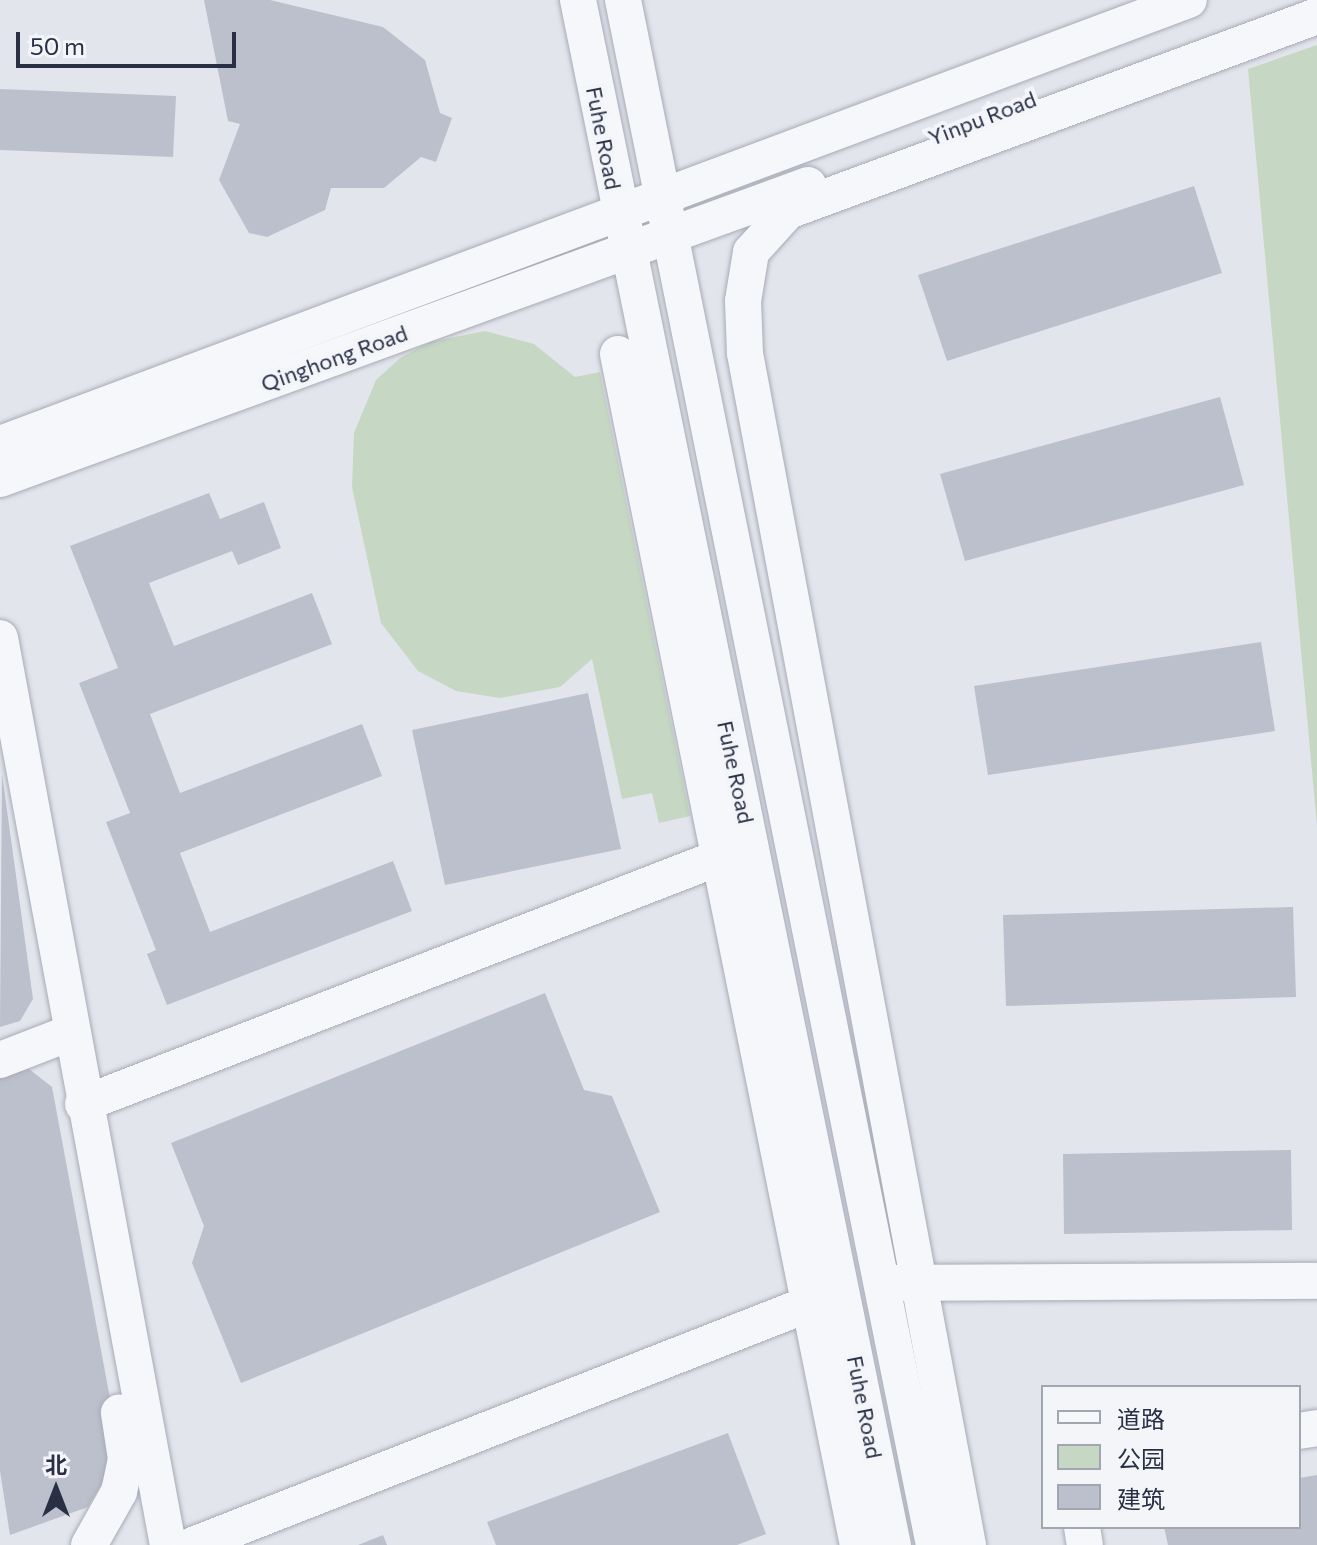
<!DOCTYPE html>
<html>
<head>
<meta charset="utf-8">
<style>
	body { margin:0 }
	#map { position:relative; width:1317px; height:1545px; overflow:hidden; background:#e3e5ec; font-family:Commissioner,"Noto Sans SC",sans-serif }
	div>[style] { position:absolute }
	[style*='--x'] { left:calc(var(--x)*1px); top:calc(var(--y)*1px); width:calc(var(--w)*1px); rotate:calc(var(--a)*1deg) }
	.green>* { inset:0; background:#c6d7c3 }
	.building>* { inset:0; background:#bcc0cc }
	.roads { filter:drop-shadow(0 0 2px #a7abb7) drop-shadow(0 0 2px #a7abb7) }
	.minor>* { height:36px; margin:-18px; padding:0 18px; transform-origin:18px; border-radius:18px; background:#f6f7fa }
	span { translate:-50% -50%; white-space:nowrap; text-align:center; line-height:1.15; -webkit-text-stroke:8px #f3f5f9; paint-order:stroke }
	.street-label { font-size:22px; color:#293046 }
	.legend { position:absolute; left:1041px; top:1385px; width:260px; height:144px; box-sizing:border-box; background:#f3f5f9; border:2px solid #a2a6b1; margin:0; padding:10px 14px; list-style:none; font-size:24px; color:#293046 }
	.legend li { display:flex; align-items:center; gap:16px; height:40px }
	.legend b { width:40px; border:2px solid #a2a6b1 }
	.north { position:absolute; left:16px; top:1449px; width:80px; height:80px; -webkit-text-stroke:6px #f3f5f9; paint-order:stroke; rotate:0deg; font-size:22px; font-weight:700; line-height:32px; text-align:center; color:#293046 }
	.north::after { content:''; display:block; margin:auto; width:28px; height:36px; background:#293046; clip-path:polygon(50% 0,100% 100%,50% 72%,0 100%) }
	.scale { position:absolute; left:16px; top:32px; width:220px; height:36px; box-sizing:border-box; border:4px solid #293046; border-top:0; padding-left:10px; font-size:24px; line-height:28px; white-space:nowrap; color:#293046; -webkit-text-stroke:6px #f3f5f9; paint-order:stroke }
</style>
</head>
<body>
<div id="map">
	<div class="green">
		<i style="clip-path:polygon(1317px 45px,1317px 826px,1248px 69px)"></i>
		<i style="clip-path:polygon(485px 331px,534px 344px,575px 377px,600px 372px,690px 816px,659px 823px,652px 793px,622px 799px,592px 659px,560px 687px,500px 698px,456px 691px,418px 671px,381px 623px,352px 487px,354px 433px,376px 380px,400px 358px,430px 342px)"></i>
	</div>
	<div class="building">
		<i style="clip-path:polygon(204px 0,270px 0,383px 27px,425px 60px,440px 113px,452px 118px,436px 162px,421px 157px,384px 188px,331px 188px,325px 210px,267px 237px,249px 233px,219px 180px,240px 124px,228px 121px)"></i>
		<i style="clip-path:polygon(0 89px,176px 96px,173px 157px,0 150px)"></i>
		<i style="clip-path:polygon(1194px 186px,1222px 273px,947px 361px,918px 275px)"></i>
		<i style="clip-path:polygon(1220px 397px,1244px 485px,965px 561px,940px 474px)"></i>
		<i style="clip-path:polygon(209px 493px,220px 519px,264px 502px,281px 548px,238px 565px,232px 551px,149px 583px,174px 646px,312px 593px,332px 644px,150px 714px,180px 793px,362px 724px,382px 776px,180px 853px,210px 932px,393px 861px,412px 911px,167px 1005px,147px 954px,156px 950px,106px 822px,130px 813px,79px 683px,118px 668px,70px 546px)"></i>
		<i style="clip-path:polygon(1261px 642px,1275px 731px,988px 775px,974px 686px)"></i>
		<i style="clip-path:polygon(588px 693px,621px 849px,445px 885px,412px 730px)"></i>
		<i style="clip-path:polygon(2px 774px,33px 999px,20px 1021px,0 1027px)"></i>
		<i style="clip-path:polygon(1293px 907px,1296px 997px,1006px 1006px,1003px 915px)"></i>
		<i style="clip-path:polygon(545px 993px,584px 1090px,612px 1096px,660px 1212px,241px 1383px,192px 1263px,204px 1226px,171px 1143px)"></i>
		<i style="clip-path:polygon(29px 1069px,52px 1087px,120px 1452px,88px 1507px,10px 1535px,0 1471px,0 1078px)"></i>
		<i style="clip-path:polygon(1291px 1150px,1292px 1230px,1064px 1234px,1063px 1154px)"></i>
		<i style="clip-path:polygon(728px 1433px,766px 1534px,737px 1545px,496px 1545px,487px 1522px)"></i>
		<i style="clip-path:polygon(1317px 1475px,1317px 1545px,1168px 1545px,1164px 1527px,1299px 1527px,1299px 1478px)"></i>
		<i style="clip-path:polygon(383px 1535px,387px 1545px,358px 1545px)"></i>
	</div>
	<div class="roads">
		<div class="minor">
			<i style="--x:578;--y:0;--w:1577;--a:78.48"></i>
			<i style="--x:623;--y:0;--w:1576;--a:78.62"></i>
			<i style="--x:618;--y:354;--w:1215;--a:78.61"></i>
			<i style="--x:0;--y:444;--w:1269;--a:-20.48"></i>
			<i style="--x:0;--y:479;--w:860;--a:-19.99"></i>
			<i style="--x:0;--y:638;--w:922;--a:79.51"></i>
			<i style="--x:0;--y:1060;--w:61;--a:-21.1"></i>
			<i style="--x:83;--y:1104;--w:706;--a:-21.18"></i>
			<i style="--x:895;--y:1283;--w:422;--a:-0.3"></i>
			<i style="--x:1299;--y:1431;--w:18;--a:-9"></i>
			<i style="--x:1082;--y:1527;--w:18;--a:81"></i>
			<i style="--x:89;--y:1545;--w:61;--a:-60.5"></i>
			<i style="--x:119;--y:1492;--w:34;--a:-78"></i>
			<i style="--x:126;--y:1459;--w:47;--a:-98.7"></i>
			<i style="--x:193;--y:1545;--w:683;--a:-21.38"></i>
			<i style="--x:968;--y:1545;--w:1213;--a:-100.6"></i>
			<i style="--x:745;--y:353;--w:52;--a:-92.2"></i>
			<i style="--x:743;--y:301;--w:50;--a:-80.7"></i>
			<i style="--x:751;--y:252;--w:55;--a:-47.9"></i>
			<i style="--x:788;--y:211;--w:564;--a:-20.23"></i>
		</div>
	</div>
	<div class="street-label">
		<span style="left:982px;top:118px;rotate:-21deg">Yinpu Road</span>
		<span style="left:604px;top:138px;rotate:79deg">Fuhe Road</span>
		<span style="left:334px;top:358px;rotate:-20deg">Qinghong Road</span>
		<span style="left:736px;top:772px;rotate:78deg">Fuhe Road</span>
		<span style="left:865px;top:1407px;rotate:79deg">Fuhe Road</span>
	</div>
	<ul class="legend">
	<li><b style="height:10px;background:#f6f7fa"></b>道路</li>
	<li><b style="height:22px;background:#c6d7c3"></b>公园</li>
	<li><b style="height:22px;background:#bcc0cc"></b>建筑</li>
	</ul>
	<div class="north">北</div>
	<div class="scale">50 m</div>
</div>
</body>
</html>
